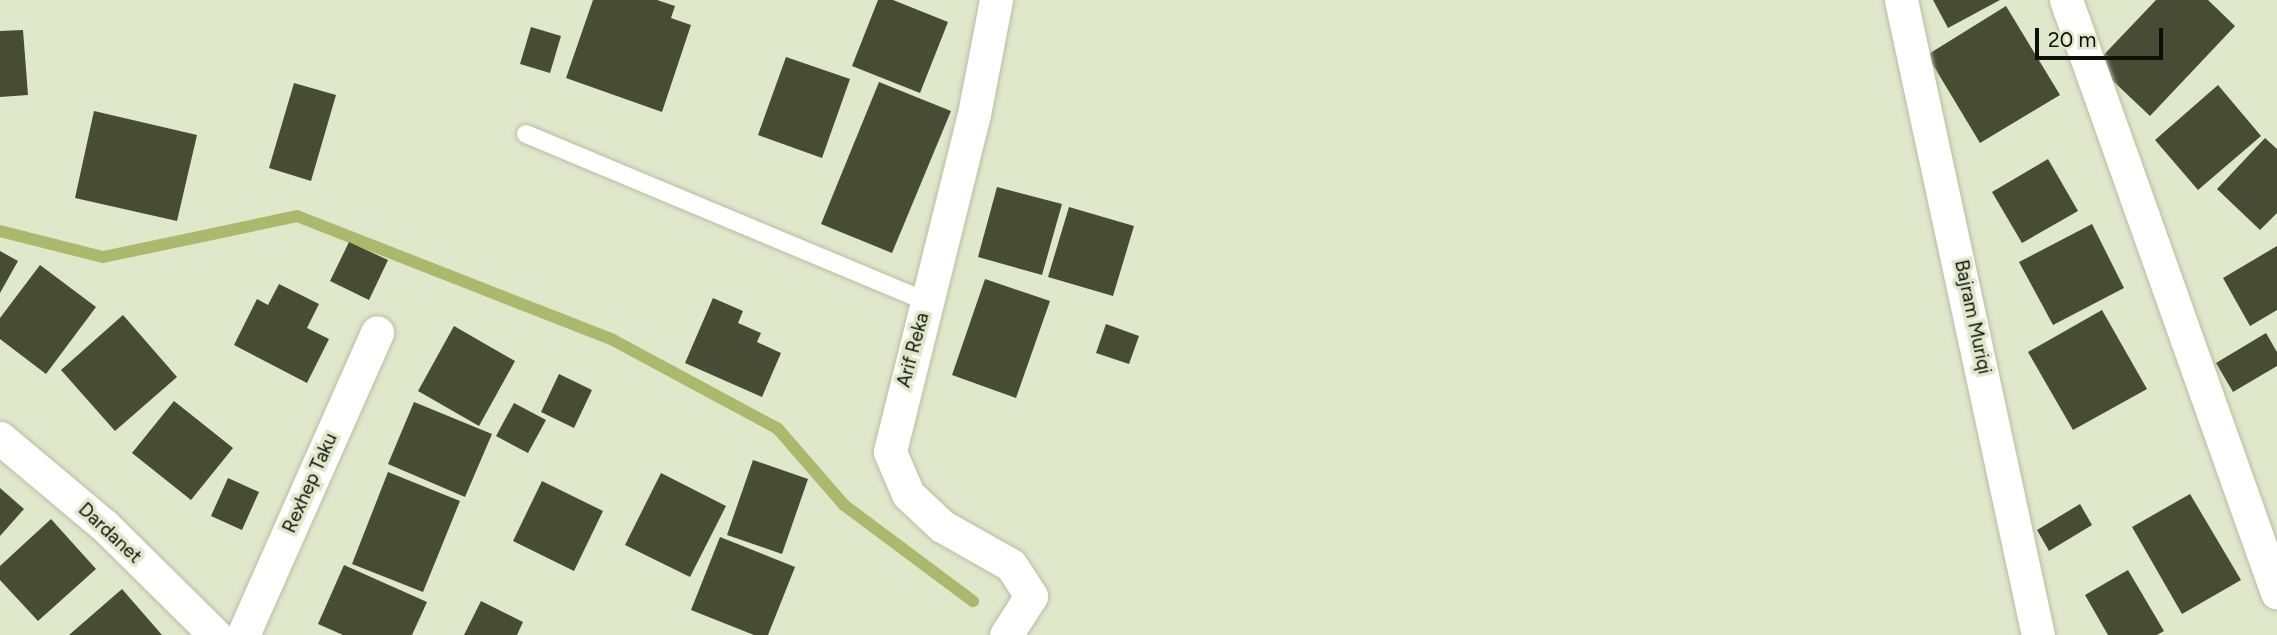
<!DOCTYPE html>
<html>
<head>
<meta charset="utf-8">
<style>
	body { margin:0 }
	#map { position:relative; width:2277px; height:635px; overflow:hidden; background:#e1e7cb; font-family:Figtree,sans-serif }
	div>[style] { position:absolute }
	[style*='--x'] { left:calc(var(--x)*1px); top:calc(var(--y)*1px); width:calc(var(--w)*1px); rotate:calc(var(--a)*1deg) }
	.stream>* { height:12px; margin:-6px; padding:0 6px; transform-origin:6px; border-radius:6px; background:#acb96d }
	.building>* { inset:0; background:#484c35 }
	.roads { filter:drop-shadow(0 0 2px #b7bda2) drop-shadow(0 0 2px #b7bda2) }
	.service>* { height:18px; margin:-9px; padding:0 9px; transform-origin:9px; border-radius:9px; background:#fff }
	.minor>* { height:33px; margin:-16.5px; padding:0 16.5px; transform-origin:16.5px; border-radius:16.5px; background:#fff }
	span { translate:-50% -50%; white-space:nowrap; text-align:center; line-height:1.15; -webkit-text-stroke:7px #e1e7cb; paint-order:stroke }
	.street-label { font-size:19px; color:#0e1007 }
	.scale { position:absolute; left:2035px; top:28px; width:128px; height:32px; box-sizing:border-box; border:4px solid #0e1007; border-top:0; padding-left:9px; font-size:21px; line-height:24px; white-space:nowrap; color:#0e1007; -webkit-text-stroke:5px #e1e7cb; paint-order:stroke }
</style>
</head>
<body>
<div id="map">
	<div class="stream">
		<i style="--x:0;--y:231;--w:106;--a:14.2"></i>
		<i style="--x:103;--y:257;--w:198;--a:-11.9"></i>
		<i style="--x:297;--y:216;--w:339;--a:21.4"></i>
		<i style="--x:613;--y:340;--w:187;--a:28.3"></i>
		<i style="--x:778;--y:429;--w:101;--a:49"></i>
		<i style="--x:844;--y:505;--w:161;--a:36.7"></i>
	</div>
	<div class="building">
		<i style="clip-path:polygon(593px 0,657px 0,675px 6px,671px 18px,691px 25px,662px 112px,566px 78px)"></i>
		<i style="clip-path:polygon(878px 0,893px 0,948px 22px,920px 93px,852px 66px)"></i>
		<i style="clip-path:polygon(1933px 0,2000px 0,1948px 28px)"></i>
		<i style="clip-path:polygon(2156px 0,2208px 0,2235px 26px,2150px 116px,2095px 64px)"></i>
		<i style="clip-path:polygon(2006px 6px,2060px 95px,1980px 143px,1927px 55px)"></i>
		<i style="clip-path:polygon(531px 27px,561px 36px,550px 73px,520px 64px)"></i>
		<i style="clip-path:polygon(23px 30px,28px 95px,0 97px,0 31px)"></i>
		<i style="clip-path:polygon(786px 57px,850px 79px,822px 158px,758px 135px)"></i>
		<i style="clip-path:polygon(879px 82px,951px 111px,892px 253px,821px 224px)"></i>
		<i style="clip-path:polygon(294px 83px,336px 95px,311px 181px,269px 168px)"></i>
		<i style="clip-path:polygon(2218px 85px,2261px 136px,2198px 190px,2155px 140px)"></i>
		<i style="clip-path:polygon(94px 111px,197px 135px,177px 221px,75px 198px)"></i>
		<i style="clip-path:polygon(2265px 138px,2277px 149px,2277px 213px,2260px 230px,2217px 189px)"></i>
		<i style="clip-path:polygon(2048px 159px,2078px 211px,2022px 243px,1992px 192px)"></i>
		<i style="clip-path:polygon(997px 187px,1062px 204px,1042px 275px,978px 257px)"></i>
		<i style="clip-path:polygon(1069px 207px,1134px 226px,1113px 296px,1048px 277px)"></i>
		<i style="clip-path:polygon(2092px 224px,2124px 288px,2053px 325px,2019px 262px)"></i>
		<i style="clip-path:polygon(349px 242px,388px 260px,369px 300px,330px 281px)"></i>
		<i style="clip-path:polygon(2277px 246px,2277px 310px,2250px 326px,2223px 278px)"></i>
		<i style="clip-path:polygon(0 251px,18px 261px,0 293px)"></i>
		<i style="clip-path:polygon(40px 265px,96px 307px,46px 374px,0 339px,0 318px)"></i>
		<i style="clip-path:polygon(985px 279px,1050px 301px,1016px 398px,952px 375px)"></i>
		<i style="clip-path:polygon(279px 284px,319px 304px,307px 328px,329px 339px,307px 383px,234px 345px,257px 299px,268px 305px)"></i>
		<i style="clip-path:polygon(713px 298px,743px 311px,738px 323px,761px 333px,757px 342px,781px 353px,762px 397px,685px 363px)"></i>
		<i style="clip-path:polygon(2102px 310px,2147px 389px,2073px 430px,2028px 352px)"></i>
		<i style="clip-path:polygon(123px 315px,177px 377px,115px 431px,61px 370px)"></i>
		<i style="clip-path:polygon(1106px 324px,1139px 336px,1129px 364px,1096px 353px)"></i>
		<i style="clip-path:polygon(454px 326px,515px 361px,479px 426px,418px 391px)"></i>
		<i style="clip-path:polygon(2266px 333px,2277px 352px,2277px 366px,2233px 392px,2216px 363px)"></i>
		<i style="clip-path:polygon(559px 374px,592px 390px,574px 428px,541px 412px)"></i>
		<i style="clip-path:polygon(174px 401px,233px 448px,191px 500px,132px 453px)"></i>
		<i style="clip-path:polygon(414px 402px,492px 434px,465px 497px,388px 464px)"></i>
		<i style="clip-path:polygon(514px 403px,546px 420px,528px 453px,496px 436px)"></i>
		<i style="clip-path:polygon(753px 460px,808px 479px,782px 554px,727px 535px)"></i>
		<i style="clip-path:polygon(388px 472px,460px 501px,423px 592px,352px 564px)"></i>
		<i style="clip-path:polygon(661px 473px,726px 506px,690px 577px,625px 545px)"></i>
		<i style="clip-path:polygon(228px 478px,259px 492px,242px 530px,211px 516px)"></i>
		<i style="clip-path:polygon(542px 481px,603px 511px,574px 571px,513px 541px)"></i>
		<i style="clip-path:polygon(0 488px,24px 509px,0 536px)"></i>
		<i style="clip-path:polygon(2190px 494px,2241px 580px,2182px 614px,2132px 527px)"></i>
		<i style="clip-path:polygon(2080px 504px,2092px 525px,2049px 551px,2037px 530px)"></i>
		<i style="clip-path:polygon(51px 519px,96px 569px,38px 621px,0 580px,0 566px)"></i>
		<i style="clip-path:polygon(720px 537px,795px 567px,768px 635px,754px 635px,691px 610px)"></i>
		<i style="clip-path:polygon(344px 565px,427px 602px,412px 635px,343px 635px,318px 624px)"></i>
		<i style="clip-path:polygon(2128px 570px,2164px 631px,2157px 635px,2108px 635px,2085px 595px)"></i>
		<i style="clip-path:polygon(122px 589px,162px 635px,69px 635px)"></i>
		<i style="clip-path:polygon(481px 601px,523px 622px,517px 635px,464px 635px)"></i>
	</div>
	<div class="roads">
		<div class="service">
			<i style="--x:526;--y:134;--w:433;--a:22.7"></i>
		</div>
		<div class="minor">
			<i style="--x:996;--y:0;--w:116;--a:100.9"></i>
			<i style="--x:974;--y:114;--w:348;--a:104"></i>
			<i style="--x:890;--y:452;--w:46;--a:66.8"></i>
			<i style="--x:908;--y:494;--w:47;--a:43.3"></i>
			<i style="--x:942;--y:526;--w:79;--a:29.5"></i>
			<i style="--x:1011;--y:565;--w:37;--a:57"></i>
			<i style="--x:1031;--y:596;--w:46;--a:122.7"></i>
			<i style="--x:1901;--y:0;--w:650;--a:77.83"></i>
			<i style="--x:2066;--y:0;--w:629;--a:70.41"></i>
			<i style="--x:0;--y:438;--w:137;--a:40"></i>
			<i style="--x:105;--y:526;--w:155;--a:44.7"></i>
			<i style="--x:243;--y:635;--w:331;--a:-66.1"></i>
		</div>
	</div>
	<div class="street-label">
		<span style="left:1973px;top:317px;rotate:78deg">Bajram Muriqi</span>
		<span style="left:913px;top:350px;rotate:-75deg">Arif Reka</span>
		<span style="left:310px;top:483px;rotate:-66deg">Rexhep Taku</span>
		<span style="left:110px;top:533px;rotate:43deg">Dardanet</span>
	</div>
	<div class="scale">20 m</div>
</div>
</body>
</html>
